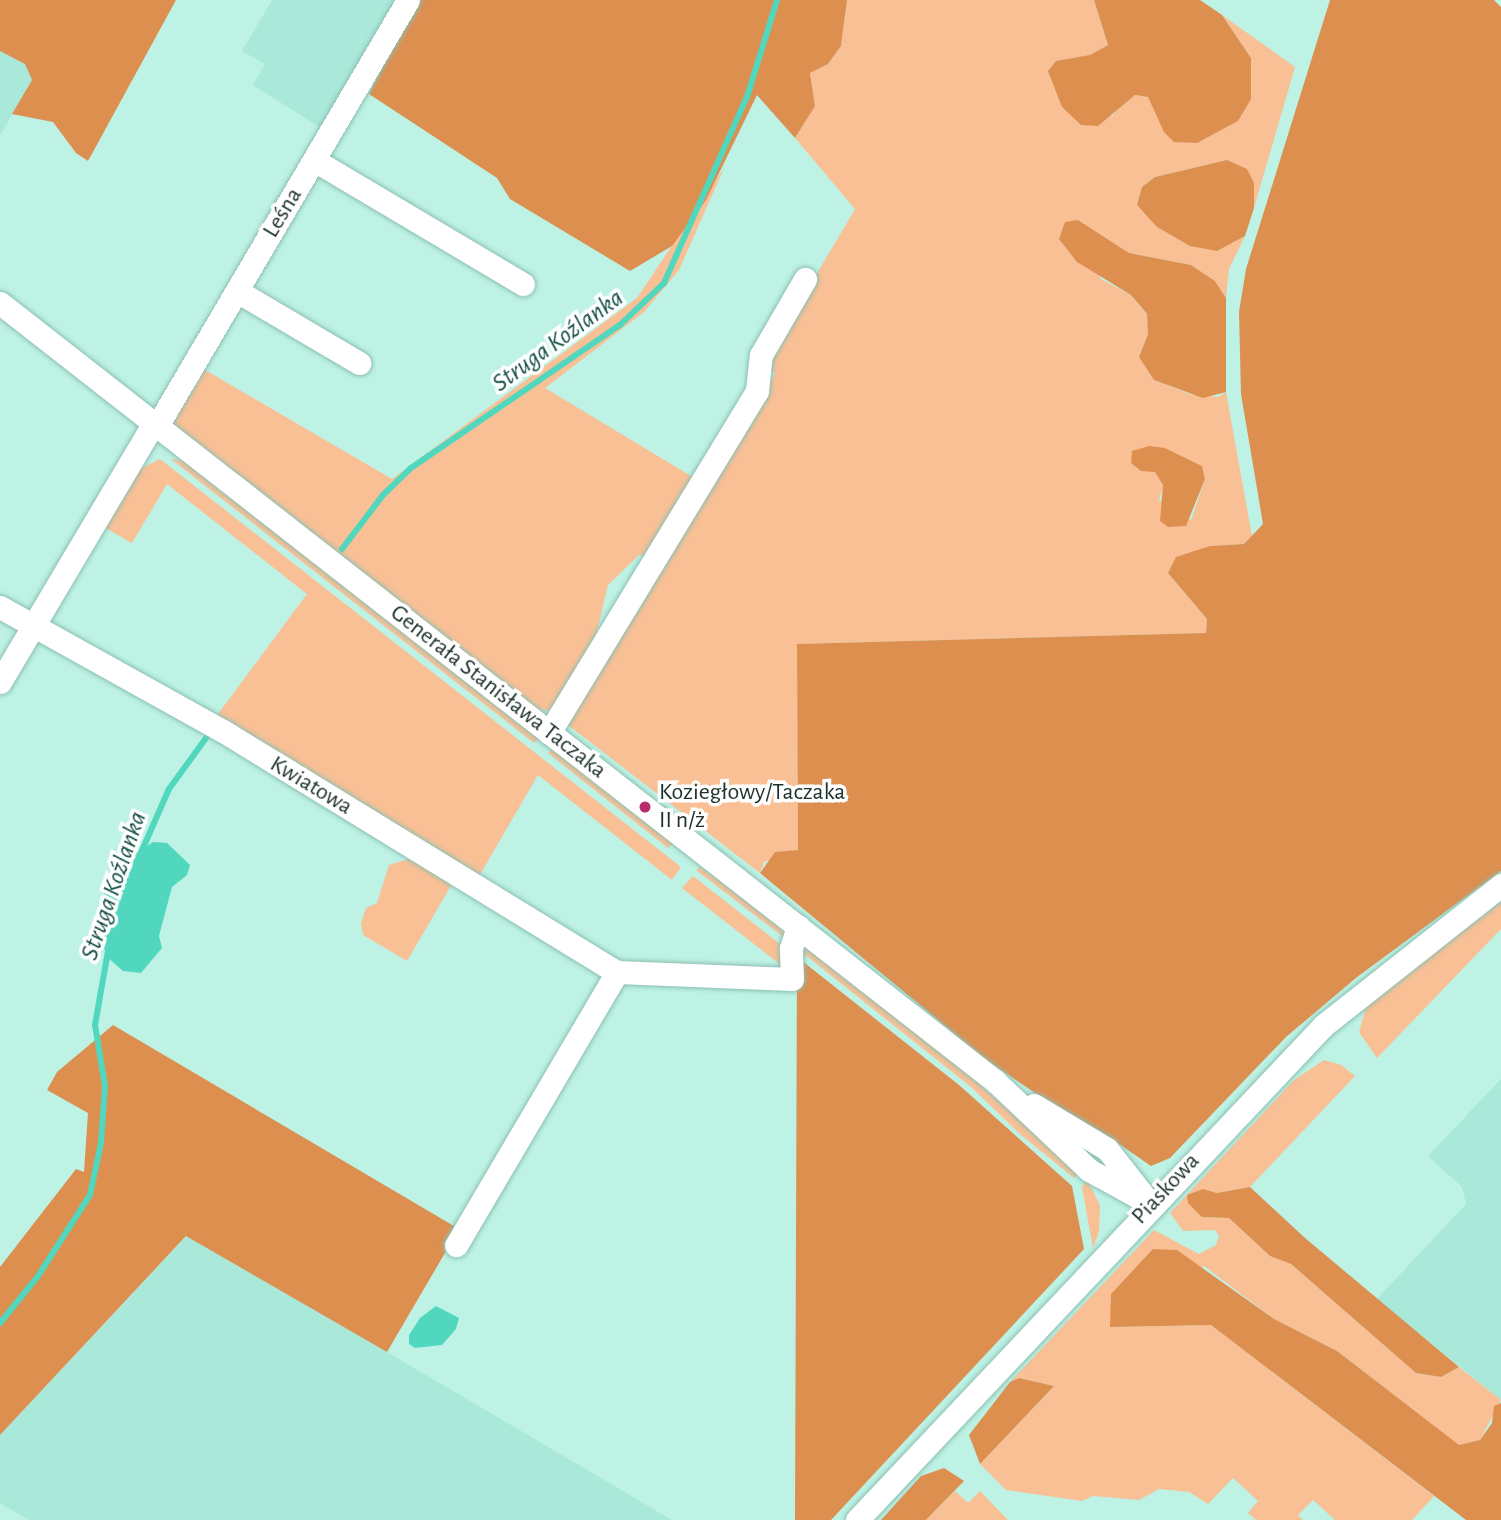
<!DOCTYPE html>
<html>
<head>
<meta charset="utf-8">
<style>
	body { margin:0 }
	#map { position:relative; width:1501px; height:1520px; overflow:hidden; background:#bdf2e5; font-family:"Alegreya Sans",sans-serif }
	div>[style] { position:absolute }
	[style*='--x'] { left:calc(var(--x)*1px); top:calc(var(--y)*1px); width:calc(var(--w)*1px); rotate:calc(var(--a)*1deg) }
	.built>* { inset:0; background:#aae8d9 }
	.green>* { inset:0; background:#f9c096 }
	.forest>* { inset:0; background:#dd8f50 }
	.water>* { inset:0; background:#50d7bd }
	.stream>* { height:6px; margin:-3px; padding:0 3px; transform-origin:3px; border-radius:3px; background:#50d7bd }
	.roads { filter:drop-shadow(0 0 2px #8cbfb2) drop-shadow(0 0 2px #8cbfb2) }
	.minor>* { height:23px; margin:-11.5px; padding:0 11.5px; transform-origin:11.5px; border-radius:11.5px; background:#fff }
	.dots>* { width:19px; height:19px; translate:-50% -50%; box-sizing:border-box; border:4px solid #fff; border-radius:50% }
	span { translate:-50% -50%; white-space:nowrap; text-align:center; line-height:1.15; -webkit-text-stroke:7px #fff; paint-order:stroke }
	.street-label { font-size:24px; color:#1b302b }
	.poi-label { font-size:24px; color:#1b302b }
	.left { translate:0 -50%; text-align:left }
	.water-label { font-size:26px; color:#144e43; font-style:italic }
</style>
</head>
<body>
<div id="map">
	<div class="built">
		<i style="clip-path:polygon(0 0,79px 0,0 135px)"></i>
		<i style="clip-path:polygon(272px 0,400px 0,324px 130px,253px 85px,265px 64px,242px 51px)"></i>
		<i style="clip-path:polygon(1501px 1079px,1501px 1400px,1377px 1299px,1466px 1204px,1462px 1187px,1428px 1156px)"></i>
		<i style="clip-path:polygon(187px 1236px,387px 1352px,672px 1520px,29px 1520px,0 1503px,0 1435px)"></i>
	</div>
	<div class="green">
		<i style="clip-path:polygon(evenodd,847px 0,1094px 0,1108px 45px,1090px 55px,1112px 117px,1120px 102px,1134px 95px,1148px 97px,1156px 112px,1251px 99px,1251px 58px,1222px 15px,1295px 67px,1254px 208px,1254px 183px,1227px 160px,1155px 177px,1142px 187px,1137px 206px,1217px 251px,1245px 236px,1229px 269px,1226px 298px,1215px 281px,1191px 265px,1129px 253px,1078px 220px,1101px 279px,1131px 295px,1147px 315px,1148px 334px,1139px 357px,1154px 380px,1190px 394px,1218px 397px,1226px 392px,1252px 536px,1244px 544px,1210px 546px,1168px 573px,1207px 619px,1206px 633px,797px 644px,798px 850px,764px 862px,760px 873px,568px 725px,775px 373px,763px 365px,855px 209px,795px 138px,815px 106px,810px 73px,828px 64px,841px 46px,847px 0,1165px 448px,1202px 466px,1205px 479px,1191px 520px,1159px 500px,1164px 485px,1155px 472px,1165px 448px)"></i>
		<i style="clip-path:polygon(724px 168px,679px 270px,644px 312px,545px 388px,696px 479px,650px 557px,639px 555px,608px 585px,594px 644px,554px 711px,538px 710px,171px 423px,200px 367px,392px 479px,637px 298px)"></i>
		<i style="clip-path:polygon(160px 459px,681px 867px,672px 880px,538px 775px,478px 878px,215px 718px,307px 594px,167px 484px,132px 543px,102px 526px,136px 471px)"></i>
		<i style="clip-path:polygon(171px 459px,183px 461px,540px 738px,534px 743px)"></i>
		<i style="clip-path:polygon(552px 748px,674px 843px,668px 848px,548px 753px)"></i>
		<i style="clip-path:polygon(418px 856px,452px 884px,407px 961px,363px 935px,361px 923px,366px 908px,377px 903px,389px 865px)"></i>
		<i style="clip-path:polygon(700px 867px,784px 929px,786px 939px,696px 870px)"></i>
		<i style="clip-path:polygon(693px 876px,785px 948px,781px 965px,682px 888px)"></i>
		<i style="clip-path:polygon(1501px 902px,1501px 929px,1377px 1058px,1359px 1032px,1367px 1004px)"></i>
		<i style="clip-path:polygon(807px 947px,963px 1070px,1079px 1173px,1074px 1178px,1020px 1134px,971px 1087px,803px 953px)"></i>
		<i style="clip-path:polygon(1324px 1060px,1341px 1065px,1355px 1076px,1250px 1187px,1217px 1193px,1203px 1189px,1202px 1217px,1229px 1218px,1270px 1256px,1291px 1264px,1416px 1373px,1441px 1377px,1459px 1367px,1501px 1400px,1480px 1440px,1459px 1446px,1337px 1351px,1274px 1319px,1204px 1266px,1110px 1327px,1211px 1325px,1434px 1496px,1412px 1520px,1335px 1520px,1313px 1500px,1298px 1515px,1303px 1520px,1256px 1520px,1248px 1513px,1258px 1501px,1233px 1478px,1208px 1504px,1189px 1492px,1159px 1489px,1139px 1500px,1093px 1496px,1082px 1501px,1006px 1490px,980px 1464px,1054px 1386px,1019px 1378px,1010px 1382px,1154px 1230px,1199px 1254px,1216px 1245px,1219px 1236px,1215px 1230px,1183px 1231px,1170px 1213px,1294px 1080px)"></i>
		<i style="clip-path:polygon(1087px 1180px,1100px 1205px,1099px 1232px,1093px 1248px,1082px 1187px)"></i>
		<i style="clip-path:polygon(955px 1491px,968px 1503px,980px 1491px,1008px 1520px,926px 1520px)"></i>
	</div>
	<div class="forest">
		<i style="clip-path:polygon(0 0,176px 0,88px 161px,76px 153px,53px 122px,12px 114px,32px 80px,25px 64px,0 51px)"></i>
		<i style="clip-path:polygon(416px 0,847px 0,841px 46px,828px 64px,810px 73px,815px 106px,795px 138px,757px 95px,706px 200px,672px 246px,630px 271px,510px 199px,497px 178px,369px 94px)"></i>
		<i style="clip-path:polygon(1094px 0,1200px 0,1222px 15px,1251px 58px,1251px 99px,1238px 121px,1197px 143px,1174px 142px,1164px 132px,1148px 97px,1135px 95px,1098px 126px,1081px 125px,1062px 107px,1048px 71px,1056px 61px,1090px 55px,1108px 45px)"></i>
		<i style="clip-path:polygon(1330px 0,1494px 0,1501px 7px,1501px 871px,1357px 977px,1286px 1037px,1170px 1158px,1151px 1166px,1112px 1139px,1106px 1142px,984px 1058px,760px 873px,775px 852px,798px 850px,797px 644px,1206px 633px,1207px 619px,1168px 573px,1176px 557px,1210px 546px,1244px 544px,1263px 524px,1241px 394px,1239px 312px,1246px 269px)"></i>
		<i style="clip-path:polygon(1227px 160px,1247px 169px,1254px 183px,1254px 208px,1245px 236px,1217px 251px,1190px 246px,1157px 227px,1137px 205px,1142px 187px,1155px 177px)"></i>
		<i style="clip-path:polygon(1078px 220px,1129px 253px,1191px 265px,1215px 281px,1226px 298px,1226px 392px,1203px 398px,1154px 380px,1139px 357px,1148px 334px,1147px 314px,1131px 295px,1077px 262px,1059px 239px,1065px 222px)"></i>
		<i style="clip-path:polygon(1149px 446px,1165px 448px,1202px 466px,1205px 479px,1186px 526px,1168px 527px,1160px 521px,1163px 485px,1155px 472px,1141px 471px,1131px 463px,1132px 451px)"></i>
		<i style="clip-path:polygon(797px 957px,959px 1085px,1072px 1186px,1084px 1249px,831px 1520px,795px 1520px)"></i>
		<i style="clip-path:polygon(113px 1025px,459px 1229px,387px 1352px,186px 1236px,0 1435px,0 1267px,76px 1169px,84px 1172px,88px 1113px,47px 1090px,57px 1072px)"></i>
		<i style="clip-path:polygon(1250px 1187px,1305px 1238px,1459px 1367px,1441px 1377px,1416px 1373px,1291px 1264px,1270px 1256px,1229px 1218px,1202px 1217px,1188px 1203px,1187px 1195px,1203px 1189px,1217px 1193px)"></i>
		<i style="clip-path:polygon(1153px 1249px,1177px 1250px,1274px 1319px,1337px 1351px,1459px 1445px,1480px 1440px,1492px 1423px,1494px 1406px,1501px 1403px,1501px 1520px,1466px 1520px,1211px 1325px,1110px 1327px,1111px 1294px)"></i>
		<i style="clip-path:polygon(1019px 1378px,1054px 1386px,980px 1464px,969px 1435px,1010px 1382px)"></i>
		<i style="clip-path:polygon(944px 1468px,964px 1481px,926px 1520px,881px 1520px,921px 1476px)"></i>
	</div>
	<div class="water">
		<i style="clip-path:polygon(153px 842px,167px 843px,190px 865px,187px 875px,172px 887px,159px 936px,162px 948px,141px 973px,123px 971px,106px 956px,98px 920px,107px 880px,130px 857px)"></i>
		<i style="clip-path:polygon(436px 1306px,459px 1318px,456px 1329px,442px 1345px,415px 1348px,409px 1344px,409px 1335px,420px 1318px)"></i>
	</div>
	<div class="stream">
		<i style="--x:342;--y:549;--w:68;--a:-52.8"></i>
		<i style="--x:383;--y:495;--w:39;--a:-44"></i>
		<i style="--x:411;--y:468;--w:253;--a:-34.4"></i>
		<i style="--x:620;--y:325;--w:61;--a:-43.7"></i>
		<i style="--x:664;--y:283;--w:204;--a:-66"></i>
		<i style="--x:747;--y:97;--w:102;--a:-72.8"></i>
		<i style="--x:140;--y:855;--w:72;--a:-66.3"></i>
		<i style="--x:169;--y:789;--w:63;--a:-54"></i>
		<i style="--x:0;--y:1323;--w:60;--a:-51"></i>
		<i style="--x:38;--y:1276;--w:96;--a:-57.3"></i>
		<i style="--x:90;--y:1195;--w:53;--a:-78.1"></i>
		<i style="--x:101;--y:1143;--w:57;--a:-86"></i>
		<i style="--x:105;--y:1086;--w:62;--a:-99.3"></i>
		<i style="--x:95;--y:1025;--w:75;--a:-80"></i>
	</div>
	<div class="roads">
		<div class="minor">
			<i style="--x:314;--y:160;--w:243;--a:30.7"></i>
			<i style="--x:237;--y:291;--w:142;--a:30.5"></i>
			<i style="--x:0;--y:303;--w:1263;--a:38.02"></i>
			<i style="--x:995;--y:1081;--w:129;--a:43.4"></i>
			<i style="--x:1089;--y:1170;--w:71;--a:28.7"></i>
			<i style="--x:157;--y:426;--w:494;--a:-59.5"></i>
			<i style="--x:0;--y:607;--w:255;--a:29.1"></i>
			<i style="--x:223;--y:731;--w:462;--a:31.5"></i>
			<i style="--x:617;--y:972;--w:317;--a:120.5"></i>
			<i style="--x:0;--y:682;--w:300;--a:-59.3"></i>
			<i style="--x:549;--y:733;--w:400;--a:-58.7"></i>
			<i style="--x:757;--y:391;--w:36;--a:-84"></i>
			<i style="--x:761;--y:355;--w:88;--a:-59.9"></i>
			<i style="--x:617;--y:972;--w:175;--a:2.3"></i>
			<i style="--x:792;--y:979;--w:31;--a:-92"></i>
			<i style="--x:791;--y:948;--w:23;--a:-72"></i>
			<i style="--x:1034;--y:1105;--w:85;--a:31.1"></i>
			<i style="--x:1107;--y:1149;--w:58;--a:52"></i>
			<i style="--x:857;--y:1520;--w:681;--a:-46.67"></i>
			<i style="--x:1324;--y:1025;--w:226;--a:-38.3"></i>
		</div>
	</div>
	<div class="dots">
		<i style="left:645px;top:807px;background:#b62d6c"></i>
	</div>
	<div class="street-label">
		<span style="left:283px;top:213px;rotate:-59deg">Leśna</span>
		<span style="left:498px;top:692px;rotate:38deg">Generała Stanisława Taczaka</span>
		<span style="left:311px;top:786px;rotate:31deg">Kwiatowa</span>
		<span style="left:1166px;top:1189px;rotate:-47deg">Piaskowa</span>
	</div>
	<div class="poi-label">
		<span class="left" style="left:659px;top:807px">Koziegłowy/Taczaka<br>II n/ż</span>
	</div>
	<div class="water-label">
		<span style="left:558px;top:341px;rotate:-36deg">Struga Koźlanka</span>
		<span style="left:114px;top:886px;rotate:-71deg">Struga Koźlanka</span>
	</div>
</div>
</body>
</html>
